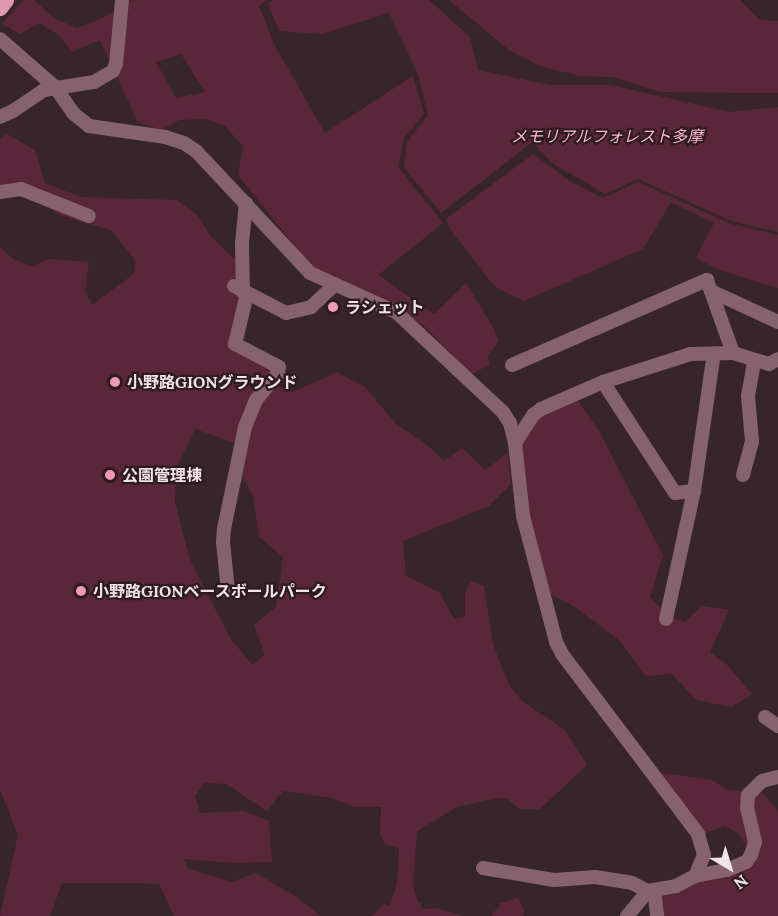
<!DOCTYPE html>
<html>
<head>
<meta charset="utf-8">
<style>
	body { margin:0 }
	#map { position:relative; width:778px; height:916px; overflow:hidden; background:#38252b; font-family:Lora,"Noto Sans JP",serif }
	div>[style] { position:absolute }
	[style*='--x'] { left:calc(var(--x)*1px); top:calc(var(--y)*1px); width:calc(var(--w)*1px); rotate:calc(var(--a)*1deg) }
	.green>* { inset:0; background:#5a263a }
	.minor>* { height:14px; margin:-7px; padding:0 7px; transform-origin:7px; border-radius:7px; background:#85626d }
	.major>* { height:15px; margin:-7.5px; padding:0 7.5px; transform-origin:7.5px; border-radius:7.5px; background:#df98af }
	.dots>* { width:16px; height:16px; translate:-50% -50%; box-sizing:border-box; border:3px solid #2e1b21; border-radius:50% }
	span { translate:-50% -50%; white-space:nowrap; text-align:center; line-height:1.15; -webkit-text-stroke:4.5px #2e1b21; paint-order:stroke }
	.park-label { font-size:16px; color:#f9b6cb; font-style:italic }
	.poi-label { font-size:16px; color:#f1e4e8; font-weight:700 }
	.left { translate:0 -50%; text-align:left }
	.north { position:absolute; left:700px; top:838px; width:60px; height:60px; -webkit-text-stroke:4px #2e1b21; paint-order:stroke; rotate:142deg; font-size:16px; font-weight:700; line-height:24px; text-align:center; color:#f1e4e8 }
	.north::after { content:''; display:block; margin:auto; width:21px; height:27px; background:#f1e4e8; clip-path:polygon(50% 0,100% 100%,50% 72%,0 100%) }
</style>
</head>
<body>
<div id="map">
	<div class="green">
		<i style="clip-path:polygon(evenodd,23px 0,34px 0,54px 18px,77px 28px,101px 19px,134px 0,266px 0,259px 6px,274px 44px,325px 133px,413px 76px,424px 114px,404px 138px,398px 167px,443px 223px,378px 275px,434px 314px,466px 283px,492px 325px,499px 341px,487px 357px,490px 364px,472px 374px,422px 324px,383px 308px,314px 270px,238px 175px,243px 146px,225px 126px,208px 119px,179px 120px,161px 130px,138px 122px,100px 40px,72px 52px,59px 35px,39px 23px,20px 34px,2px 24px,23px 0,181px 54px,205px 92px,176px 98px,156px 62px,181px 54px)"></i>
		<i style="clip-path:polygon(273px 0,429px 0,470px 37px,478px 70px,550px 85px,610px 85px,730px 112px,778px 107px,778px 232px,732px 221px,638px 179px,605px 194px,552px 163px,538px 149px,535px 140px,441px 213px,404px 167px,407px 142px,428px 115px,418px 74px,389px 13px,322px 34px,279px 31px,268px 3px)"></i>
		<i style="clip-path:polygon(449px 0,740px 0,760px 20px,778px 21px,778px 93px,660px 92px,613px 77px,580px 76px,540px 66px,509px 50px)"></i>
		<i style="clip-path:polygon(evenodd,7px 134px,35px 150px,45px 183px,80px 197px,177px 200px,198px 216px,212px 238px,237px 261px,240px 311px,229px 346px,273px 368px,265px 382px,293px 392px,337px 372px,366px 388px,396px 424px,428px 446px,444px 461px,462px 448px,485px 470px,508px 453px,511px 484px,489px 506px,403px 541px,406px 576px,440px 593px,454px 619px,465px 617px,465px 593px,471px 581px,484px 586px,493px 645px,510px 686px,522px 701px,565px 730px,587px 765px,540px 809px,520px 809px,507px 799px,497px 798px,457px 807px,417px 831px,413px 886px,418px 902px,421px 903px,422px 909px,436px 908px,463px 916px,372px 916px,384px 904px,390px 906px,397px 883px,399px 848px,385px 844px,380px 835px,381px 807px,354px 807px,333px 798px,283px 791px,267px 811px,226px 784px,204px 783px,195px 796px,200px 813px,244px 811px,269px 821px,272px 862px,235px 863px,184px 859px,187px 868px,231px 882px,256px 873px,297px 897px,320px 916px,174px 916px,159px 884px,133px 883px,62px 883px,50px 916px,0 916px,18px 835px,0 789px,0 247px,12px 258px,32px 267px,48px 259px,89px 262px,85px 291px,92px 305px,135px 273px,134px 259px,111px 230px,62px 216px,27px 195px,0 198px,0 139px,7px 134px,195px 429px,235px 443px,234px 462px,253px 495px,259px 537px,283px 557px,276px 607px,254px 625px,265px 655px,252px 665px,230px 638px,190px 560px,175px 502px,177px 467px,195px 429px)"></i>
		<i style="clip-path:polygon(533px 154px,570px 181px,603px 198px,638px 182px,731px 224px,778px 235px,778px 288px,722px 271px,696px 258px,714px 223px,671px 202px,643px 249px,524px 301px,495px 287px,450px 229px,446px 219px)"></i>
		<i style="clip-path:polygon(577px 399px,599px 431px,663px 555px,650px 597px,668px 616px,685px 622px,702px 606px,729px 610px,710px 652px,727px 665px,752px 694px,732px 707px,696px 700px,672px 674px,646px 676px,619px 640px,575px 607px,547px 592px,529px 510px,520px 447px,534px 420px)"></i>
		<i style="clip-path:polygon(655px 772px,712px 780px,725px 789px,763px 794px,778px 811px,778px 916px,661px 916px,656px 891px,744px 859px,746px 846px,738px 833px,725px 826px,703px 834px)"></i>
		<i style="clip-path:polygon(518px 898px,525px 912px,521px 916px,491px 916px,501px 903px)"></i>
	</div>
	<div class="minor">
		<i style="--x:0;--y:39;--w:73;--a:41.1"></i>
		<i style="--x:55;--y:87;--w:32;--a:55"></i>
		<i style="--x:73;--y:113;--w:21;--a:39"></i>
		<i style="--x:89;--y:126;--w:77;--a:8.2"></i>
		<i style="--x:165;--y:137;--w:20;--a:18"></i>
		<i style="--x:184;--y:143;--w:14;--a:34"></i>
		<i style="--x:196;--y:151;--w:167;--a:46.9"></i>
		<i style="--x:310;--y:273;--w:94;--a:24.4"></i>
		<i style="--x:396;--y:312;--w:146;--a:43.1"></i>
		<i style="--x:503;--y:412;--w:13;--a:58"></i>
		<i style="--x:510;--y:423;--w:21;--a:76"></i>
		<i style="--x:515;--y:443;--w:73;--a:83.7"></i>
		<i style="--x:523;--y:516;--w:130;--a:75.3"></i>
		<i style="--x:556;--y:642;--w:13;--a:63"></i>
		<i style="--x:562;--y:654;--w:226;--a:52.9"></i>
		<i style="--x:698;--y:834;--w:22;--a:74"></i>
		<i style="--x:704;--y:855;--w:23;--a:113"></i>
		<i style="--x:0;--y:117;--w:14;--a:-25"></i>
		<i style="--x:13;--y:111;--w:37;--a:-34"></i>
		<i style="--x:44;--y:90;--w:51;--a:-9.1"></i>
		<i style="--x:94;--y:82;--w:22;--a:-30"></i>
		<i style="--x:113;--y:71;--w:8;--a:-67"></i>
		<i style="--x:116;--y:64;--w:64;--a:-84.6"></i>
		<i style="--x:0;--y:192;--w:21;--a:-8"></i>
		<i style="--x:21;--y:189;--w:73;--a:21.7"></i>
		<i style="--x:234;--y:286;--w:59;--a:27.4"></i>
		<i style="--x:286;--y:313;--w:26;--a:-13"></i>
		<i style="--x:311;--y:307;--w:33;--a:-43"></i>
		<i style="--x:711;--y:291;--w:74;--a:24.8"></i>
		<i style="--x:243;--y:292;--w:49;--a:-91.2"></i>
		<i style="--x:242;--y:243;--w:40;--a:-84.3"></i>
		<i style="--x:512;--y:365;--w:213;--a:-23.6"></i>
		<i style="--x:707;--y:280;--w:77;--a:70.4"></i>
		<i style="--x:603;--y:382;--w:132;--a:57"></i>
		<i style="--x:675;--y:493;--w:19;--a:-6"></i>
		<i style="--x:515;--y:443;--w:33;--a:-57"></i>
		<i style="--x:533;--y:415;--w:10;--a:-37"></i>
		<i style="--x:541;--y:409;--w:68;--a:-23.5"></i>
		<i style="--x:603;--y:382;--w:92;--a:-17.7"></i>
		<i style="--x:691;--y:354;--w:42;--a:-1.4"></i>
		<i style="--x:733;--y:353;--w:38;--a:17"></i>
		<i style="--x:769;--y:364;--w:10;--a:-29"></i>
		<i style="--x:743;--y:475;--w:35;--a:-75"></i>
		<i style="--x:752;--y:441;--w:45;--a:-95.1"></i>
		<i style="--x:748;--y:396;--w:36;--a:-80"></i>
		<i style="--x:228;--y:591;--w:49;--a:-95.8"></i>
		<i style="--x:223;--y:542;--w:13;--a:-86"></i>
		<i style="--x:224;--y:529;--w:104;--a:-78.4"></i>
		<i style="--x:245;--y:427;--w:29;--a:-68"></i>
		<i style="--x:256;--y:400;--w:35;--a:-51"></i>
		<i style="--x:278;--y:373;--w:6;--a:-81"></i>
		<i style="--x:279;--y:367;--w:50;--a:-152.4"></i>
		<i style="--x:235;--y:344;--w:51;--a:-76.5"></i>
		<i style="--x:666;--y:619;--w:131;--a:-77.7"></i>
		<i style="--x:694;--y:491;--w:139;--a:-81.8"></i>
		<i style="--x:765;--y:717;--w:16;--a:35"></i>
		<i style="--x:483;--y:868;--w:72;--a:9.6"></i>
		<i style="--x:554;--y:880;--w:41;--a:-4.2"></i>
		<i style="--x:595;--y:877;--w:37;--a:9"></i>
		<i style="--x:632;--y:883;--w:18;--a:27"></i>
		<i style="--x:648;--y:891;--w:28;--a:-10"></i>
		<i style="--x:676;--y:886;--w:21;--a:-28"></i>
		<i style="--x:695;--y:876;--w:33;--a:-11"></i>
		<i style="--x:727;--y:870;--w:21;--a:-23"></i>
		<i style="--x:746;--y:862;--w:9;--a:-54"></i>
		<i style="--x:751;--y:855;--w:14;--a:-73"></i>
		<i style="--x:755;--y:842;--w:35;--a:-103"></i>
		<i style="--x:747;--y:808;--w:13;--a:-86"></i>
		<i style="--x:748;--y:795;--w:20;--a:-45"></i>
		<i style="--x:762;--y:781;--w:16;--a:-14"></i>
		<i style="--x:654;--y:890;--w:26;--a:83"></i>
		<i style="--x:627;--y:916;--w:33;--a:-50"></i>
	</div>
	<div class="major">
		<i style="--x:0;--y:8;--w:10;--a:-53"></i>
	</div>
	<div class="dots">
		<i style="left:333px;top:307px;background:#f09ab7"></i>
		<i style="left:115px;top:382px;background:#f09ab7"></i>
		<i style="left:110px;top:475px;background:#f09ab7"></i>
		<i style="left:81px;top:591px;background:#f09ab7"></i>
	</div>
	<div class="park-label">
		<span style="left:607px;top:136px">メモリアルフォレスト多摩</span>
	</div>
	<div class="poi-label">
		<span class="left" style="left:345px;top:307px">ラシェット</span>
		<span class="left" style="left:127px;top:382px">小野路GIONグラウンド</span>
		<span class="left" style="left:122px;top:475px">公園管理棟</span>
		<span class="left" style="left:93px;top:591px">小野路GIONベースボールパーク</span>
	</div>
	<div class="north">N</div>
</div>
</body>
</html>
